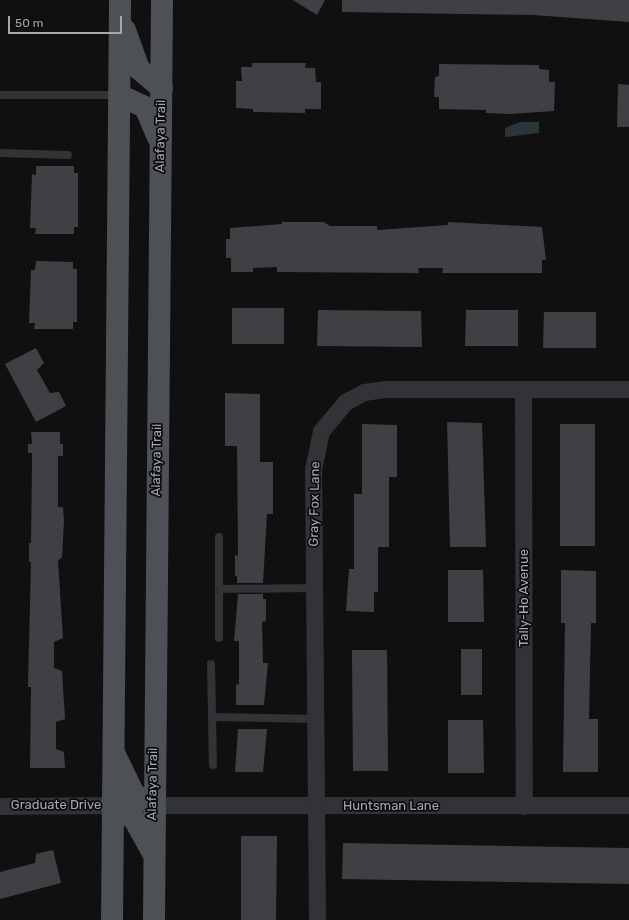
<!DOCTYPE html>
<html>
<head>
<meta charset="utf-8">
<style>
	body { margin:0 }
	#map { position:relative; width:629px; height:920px; overflow:hidden; background:#101011; font-family:Rubik,sans-serif }
	div>[style] { position:absolute }
	[style*='--x'] { left:calc(var(--x)*1px); top:calc(var(--y)*1px); width:calc(var(--w)*1px); rotate:calc(var(--a)*1deg) }
	.water>* { inset:0; background:#2a3439 }
	.building>* { inset:0; background:#3f4044 }
	.lane>* { height:8px; margin:-4px; padding:0 4px; transform-origin:4px; border-radius:4px; background:#313336 }
	.street>* { height:17px; margin:-8.5px; padding:0 8.5px; transform-origin:8.5px; border-radius:8.5px; background:#313336 }
	.primary>* { height:22px; margin:-11px; padding:0 11px; transform-origin:11px; border-radius:11px; background:#4d5055 }
	span { translate:-50% -50%; white-space:nowrap; text-align:center; line-height:1.15; -webkit-text-stroke:3.5px #0b0b0c; paint-order:stroke }
	.street-label { font-size:13px; color:#a2a9b1 }
	.scale { position:absolute; left:8px; top:16px; width:114px; height:18px; box-sizing:border-box; border:2px solid #a2a9b1; border-top:0; padding-left:5px; font-size:12px; line-height:14px; white-space:nowrap; color:#a2a9b1; -webkit-text-stroke:3px #0b0b0c; paint-order:stroke }
</style>
</head>
<body>
<div id="map">
	<div class="water">
		<i style="clip-path:polygon(520px 122px,539px 122px,539px 133px,505px 137px,505px 128px)"></i>
	</div>
	<div class="building">
		<i style="clip-path:polygon(293px 0,325px 0,317px 15px)"></i>
		<i style="clip-path:polygon(342px 0,629px 0,629px 22px,533px 15px,342px 12px)"></i>
		<i style="clip-path:polygon(252px 63px,306px 63px,305px 68px,315px 68px,316px 82px,321px 82px,321px 109px,305px 109px,305px 113px,253px 112px,253px 109px,236px 108px,236px 81px,242px 81px,241px 67px,252px 67px)"></i>
		<i style="clip-path:polygon(439px 64px,539px 65px,539px 69px,549px 70px,549px 82px,555px 82px,554px 111px,509px 114px,486px 113px,486px 110px,439px 109px,439px 97px,434px 97px,435px 77px,439px 76px)"></i>
		<i style="clip-path:polygon(618px 84px,629px 85px,629px 127px,617px 127px)"></i>
		<i style="clip-path:polygon(36px 166px,74px 166px,74px 173px,78px 173px,78px 227px,74px 227px,74px 234px,35px 234px,36px 228px,30px 228px,32px 174px,36px 175px)"></i>
		<i style="clip-path:polygon(282px 222px,324px 222px,330px 226px,377px 226px,377px 230px,448px 225px,448px 222px,542px 227px,546px 260px,542px 260px,542px 273px,442px 273px,443px 268px,418px 268px,419px 273px,277px 272px,277px 267px,253px 268px,253px 272px,231px 272px,231px 258px,226px 258px,226px 239px,230px 239px,230px 228px,282px 224px)"></i>
		<i style="clip-path:polygon(36px 261px,73px 262px,73px 269px,77px 269px,77px 322px,73px 322px,73px 329px,34px 329px,35px 323px,29px 323px,31px 270px,35px 270px)"></i>
		<i style="clip-path:polygon(232px 308px,284px 308px,284px 344px,232px 344px)"></i>
		<i style="clip-path:polygon(318px 310px,421px 311px,422px 347px,317px 346px)"></i>
		<i style="clip-path:polygon(466px 310px,518px 310px,518px 346px,465px 346px)"></i>
		<i style="clip-path:polygon(544px 312px,596px 312px,596px 348px,543px 348px)"></i>
		<i style="clip-path:polygon(36px 348px,44px 363px,37px 370px,50px 393px,59px 392px,66px 406px,36px 422px,5px 364px)"></i>
		<i style="clip-path:polygon(225px 393px,260px 394px,260px 462px,273px 462px,273px 514px,267px 514px,263px 583px,237px 583px,237px 576px,235px 576px,235px 555px,238px 556px,237px 446px,225px 446px)"></i>
		<i style="clip-path:polygon(447px 422px,482px 423px,486px 547px,450px 547px)"></i>
		<i style="clip-path:polygon(362px 424px,397px 425px,397px 477px,389px 477px,389px 547px,378px 547px,378px 592px,374px 592px,374px 612px,346px 611px,349px 569px,354px 569px,354px 494px,362px 494px)"></i>
		<i style="clip-path:polygon(560px 424px,595px 424px,595px 546px,560px 546px)"></i>
		<i style="clip-path:polygon(31px 432px,60px 432px,60px 444px,63px 444px,63px 456px,58px 456px,58px 507px,63px 507px,64px 521px,62px 557px,58px 561px,63px 638px,54px 642px,54px 668px,62px 671px,65px 719px,56px 722px,56px 749px,64px 752px,65px 768px,30px 768px,31px 687px,28px 687px,31px 562px,29px 562px,29px 543px,31px 543px,32px 460px,32px 453px,28px 453px,28px 444px,32px 444px)"></i>
		<i style="clip-path:polygon(448px 570px,483px 570px,484px 622px,448px 622px)"></i>
		<i style="clip-path:polygon(561px 570px,596px 571px,596px 623px,591px 623px,589px 719px,598px 719px,598px 772px,563px 772px,565px 623px,561px 623px)"></i>
		<i style="clip-path:polygon(238px 594px,263px 594px,263px 599px,266px 599px,266px 621px,262px 622px,263px 663px,268px 663px,264px 705px,236px 705px,236px 684px,239px 685px,239px 641px,234px 641px)"></i>
		<i style="clip-path:polygon(461px 649px,482px 649px,482px 695px,461px 695px)"></i>
		<i style="clip-path:polygon(352px 650px,387px 650px,388px 771px,353px 771px)"></i>
		<i style="clip-path:polygon(448px 720px,483px 720px,484px 773px,448px 773px)"></i>
		<i style="clip-path:polygon(238px 729px,267px 729px,263px 772px,235px 772px)"></i>
		<i style="clip-path:polygon(241px 836px,277px 836px,276px 920px,241px 920px)"></i>
		<i style="clip-path:polygon(343px 843px,629px 848px,629px 884px,342px 879px)"></i>
		<i style="clip-path:polygon(53px 850px,61px 883px,0 899px,0 872px,35px 863px,36px 854px)"></i>
	</div>
	<div class="lane">
		<i style="--x:0;--y:95;--w:119;--a:0"></i>
		<i style="--x:0;--y:153;--w:68;--a:1.7"></i>
		<i style="--x:219;--y:537;--w:101;--a:90"></i>
		<i style="--x:220;--y:589;--w:95;--a:-0.6"></i>
		<i style="--x:211;--y:664;--w:101;--a:88.9"></i>
		<i style="--x:212;--y:717;--w:104;--a:1.1"></i>
	</div>
	<div class="street">
		<i style="--x:523;--y:391;--w:415;--a:89.9"></i>
		<i style="--x:153;--y:805;--w:476;--a:0"></i>
		<i style="--x:0;--y:806;--w:111;--a:-0.5"></i>
		<i style="--x:317;--y:920;--w:451;--a:-90.5"></i>
		<i style="--x:313;--y:469;--w:39;--a:-78"></i>
		<i style="--x:321;--y:431;--w:38;--a:-50"></i>
		<i style="--x:345;--y:402;--w:21;--a:-28"></i>
		<i style="--x:364;--y:392;--w:22;--a:-8"></i>
		<i style="--x:386;--y:389;--w:243;--a:0"></i>
	</div>
	<div class="primary">
		<i style="--x:125;--y:30;--w:41;--a:70.3"></i>
		<i style="--x:139;--y:69;--w:30;--a:40"></i>
		<i style="--x:119;--y:95;--w:29;--a:25"></i>
		<i style="--x:145;--y:107;--w:34;--a:67"></i>
		<i style="--x:114;--y:753;--w:46;--a:64"></i>
		<i style="--x:134;--y:794;--w:22;--a:30"></i>
		<i style="--x:111;--y:805;--w:27;--a:31"></i>
		<i style="--x:134;--y:819;--w:38;--a:61"></i>
		<i style="--x:112;--y:920;--w:920;--a:-89.5"></i>
		<i style="--x:154;--y:920;--w:920;--a:-89.5"></i>
	</div>
	<div class="street-label">
		<span style="left:161px;top:136px;rotate:-89deg">Alafaya Trail</span>
		<span style="left:157px;top:460px;rotate:-89deg">Alafaya Trail</span>
		<span style="left:315px;top:504px;rotate:-89deg">Gray Fox Lane</span>
		<span style="left:524px;top:598px;rotate:-90deg">Tally-Ho Avenue</span>
		<span style="left:153px;top:784px;rotate:-89deg">Alafaya Trail</span>
		<span style="left:56px;top:805px">Graduate Drive</span>
		<span style="left:391px;top:806px">Huntsman Lane</span>
	</div>
	<div class="scale">50 m</div>
</div>
</body>
</html>
